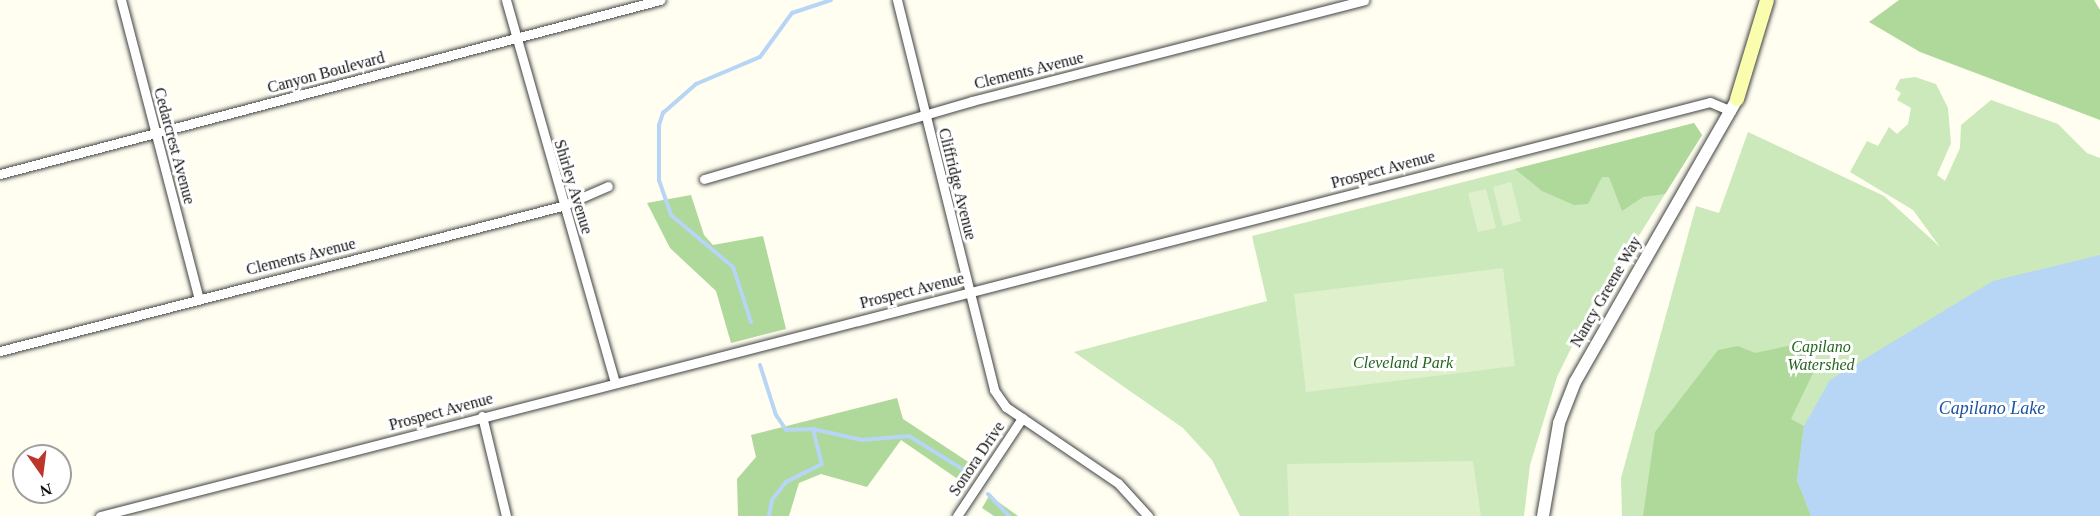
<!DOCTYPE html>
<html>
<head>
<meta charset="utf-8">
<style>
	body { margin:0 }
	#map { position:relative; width:2100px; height:516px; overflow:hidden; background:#fffef1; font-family:Georgia,serif }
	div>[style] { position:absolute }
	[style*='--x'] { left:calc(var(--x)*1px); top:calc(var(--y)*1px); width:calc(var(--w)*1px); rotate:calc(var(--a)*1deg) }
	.green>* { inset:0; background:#cce9bb }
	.forest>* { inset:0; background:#aed99a }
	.pitch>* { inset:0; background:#dff0cc }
	.water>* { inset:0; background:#b7d5f5 }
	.stream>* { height:4px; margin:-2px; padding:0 2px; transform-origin:2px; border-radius:2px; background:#b7d5f5 }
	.roads { filter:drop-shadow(0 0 2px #424242) drop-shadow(0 0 2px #424242) }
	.minor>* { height:9px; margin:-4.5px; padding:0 4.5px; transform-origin:4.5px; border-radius:4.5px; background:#fff }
	.tertiary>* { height:12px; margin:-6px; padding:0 6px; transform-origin:6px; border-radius:6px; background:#fff }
	.secondary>* { height:14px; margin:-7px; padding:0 7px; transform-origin:7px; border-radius:7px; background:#fafdae }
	span { translate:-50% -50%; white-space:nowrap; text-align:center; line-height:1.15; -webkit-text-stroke:6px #fff; paint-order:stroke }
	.street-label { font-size:16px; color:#0f0f0f }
	.park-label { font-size:16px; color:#246620; font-style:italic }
	.water-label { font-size:18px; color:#1a529f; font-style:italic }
	.north { position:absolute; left:12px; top:444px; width:60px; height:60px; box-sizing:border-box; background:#fff; border:2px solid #9f9f9f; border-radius:50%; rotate:166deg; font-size:16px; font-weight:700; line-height:24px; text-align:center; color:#0f0f0f }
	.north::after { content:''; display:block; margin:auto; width:21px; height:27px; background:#bc3729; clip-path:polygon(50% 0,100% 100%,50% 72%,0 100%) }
</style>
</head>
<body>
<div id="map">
	<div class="green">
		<i style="clip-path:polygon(1915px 77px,1936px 84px,1948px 108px,1951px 143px,1937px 175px,1945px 181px,1960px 148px,1961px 125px,1991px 100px,2058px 124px,2087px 153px,2100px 158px,2100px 516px,1622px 516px,1621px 478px,1696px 206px,1719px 213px,1748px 132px,1884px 196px,1940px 247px,1913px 210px,1850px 172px,1867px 141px,1878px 146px,1889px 127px,1897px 134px,1908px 124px,1911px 108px,1897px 100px,1901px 93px,1895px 89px,1900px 79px)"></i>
		<i style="clip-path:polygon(1694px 123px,1702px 135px,1581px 328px,1557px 377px,1530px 465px,1524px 516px,1240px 516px,1212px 460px,1183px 428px,1074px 352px,1267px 301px,1252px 236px)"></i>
	</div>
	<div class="forest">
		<i style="clip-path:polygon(1899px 0,2094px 0,2100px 10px,2100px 120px,1920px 52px,1869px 22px)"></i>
		<i style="clip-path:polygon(1694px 123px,1702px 135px,1665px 194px,1643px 197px,1622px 211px,1609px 177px,1602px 177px,1588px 204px,1574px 205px,1542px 191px,1515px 169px)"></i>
		<i style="clip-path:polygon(691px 195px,704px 235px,713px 245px,763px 236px,786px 329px,731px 343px,716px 291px,670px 248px,647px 203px)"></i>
		<i style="clip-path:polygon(1802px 343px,1815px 369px,1791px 419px,1804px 426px,1797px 480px,1811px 516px,1643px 516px,1655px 432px,1718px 350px,1738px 346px,1755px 353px)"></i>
		<i style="clip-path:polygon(897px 398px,903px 419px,973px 465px,962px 482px,901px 440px,867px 487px,821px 474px,799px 483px,789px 516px,738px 516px,737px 479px,756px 457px,751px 435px)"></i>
		<i style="clip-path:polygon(989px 496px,990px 496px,1018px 516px,994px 516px,982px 508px)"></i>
	</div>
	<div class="pitch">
		<i style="clip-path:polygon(1511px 182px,1521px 221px,1503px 226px,1493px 187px)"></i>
		<i style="clip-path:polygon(1486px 189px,1496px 228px,1478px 232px,1468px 193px)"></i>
		<i style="clip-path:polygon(1503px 268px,1515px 366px,1306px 392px,1294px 294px)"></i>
		<i style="clip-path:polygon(1473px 461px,1481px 516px,1289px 516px,1287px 464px)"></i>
	</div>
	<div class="water">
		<i style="clip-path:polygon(2100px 255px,2100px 516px,1811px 516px,1797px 480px,1804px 426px,1830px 380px,1993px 281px)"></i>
	</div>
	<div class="stream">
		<i style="--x:751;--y:322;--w:58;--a:-108.1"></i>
		<i style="--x:733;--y:267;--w:81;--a:-140"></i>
		<i style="--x:671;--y:215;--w:36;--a:-109"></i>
		<i style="--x:659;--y:181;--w:56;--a:-90"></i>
		<i style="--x:659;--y:125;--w:13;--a:-72"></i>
		<i style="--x:663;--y:113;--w:44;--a:-41.3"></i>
		<i style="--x:696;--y:84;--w:69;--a:-22.9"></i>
		<i style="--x:760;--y:57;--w:54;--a:-54"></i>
		<i style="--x:792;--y:13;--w:41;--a:-18.4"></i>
		<i style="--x:760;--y:365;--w:52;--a:72.3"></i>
		<i style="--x:776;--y:415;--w:18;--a:56"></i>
		<i style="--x:786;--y:430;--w:27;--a:-2"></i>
		<i style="--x:813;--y:429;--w:36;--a:76"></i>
		<i style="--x:822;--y:464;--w:40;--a:153.4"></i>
		<i style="--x:786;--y:482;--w:23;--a:128"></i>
		<i style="--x:772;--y:500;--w:16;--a:101"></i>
		<i style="--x:813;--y:429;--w:50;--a:12.7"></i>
		<i style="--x:862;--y:440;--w:47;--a:-4.9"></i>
		<i style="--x:909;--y:436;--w:68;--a:31.8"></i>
		<i style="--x:988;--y:494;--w:30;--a:46"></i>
	</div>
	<div class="roads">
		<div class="minor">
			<i style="--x:121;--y:0;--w:309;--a:75.4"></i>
			<i style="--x:506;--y:0;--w:397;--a:74.1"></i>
			<i style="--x:897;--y:0;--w:402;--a:76"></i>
			<i style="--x:994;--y:390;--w:21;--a:55"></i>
			<i style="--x:1006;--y:407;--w:135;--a:34.2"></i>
			<i style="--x:1118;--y:483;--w:45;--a:47.7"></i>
			<i style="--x:0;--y:174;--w:683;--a:-14.77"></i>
			<i style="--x:704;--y:179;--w:279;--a:-16.2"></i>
			<i style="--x:972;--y:101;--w:405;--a:-14.4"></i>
			<i style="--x:0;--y:351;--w:580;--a:-14.47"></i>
			<i style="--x:562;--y:206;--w:50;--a:-23.5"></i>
			<i style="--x:482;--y:416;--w:103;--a:76.5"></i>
			<i style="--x:100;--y:516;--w:1662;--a:-14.42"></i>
			<i style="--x:1710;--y:102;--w:23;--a:23"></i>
			<i style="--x:957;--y:516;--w:118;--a:-56.4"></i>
		</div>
		<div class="tertiary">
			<i style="--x:1543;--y:516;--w:94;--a:-80.2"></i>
			<i style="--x:1559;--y:423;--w:44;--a:-68.7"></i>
			<i style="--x:1575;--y:382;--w:326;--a:-60.2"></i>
		</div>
		<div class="secondary">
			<i style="--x:1737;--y:99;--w:103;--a:-73.1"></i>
		</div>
	</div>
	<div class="street-label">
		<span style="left:1029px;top:71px;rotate:-14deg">Clements Avenue</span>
		<span style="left:326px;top:73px;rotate:-15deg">Canyon Boulevard</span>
		<span style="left:174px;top:146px;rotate:75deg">Cedarcrest Avenue</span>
		<span style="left:1383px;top:170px;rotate:-15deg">Prospect Avenue</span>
		<span style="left:957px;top:184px;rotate:76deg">Cliffridge Avenue</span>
		<span style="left:573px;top:187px;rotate:73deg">Shirley Avenue</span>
		<span style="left:301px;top:257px;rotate:-14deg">Clements Avenue</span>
		<span style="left:912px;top:291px;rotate:-14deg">Prospect Avenue</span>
		<span style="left:1606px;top:292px;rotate:-60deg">Nancy Greene Way</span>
		<span style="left:441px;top:412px;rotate:-15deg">Prospect Avenue</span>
		<span style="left:977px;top:459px;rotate:-56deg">Sonora Drive</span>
	</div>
	<div class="park-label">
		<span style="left:1821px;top:356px">Capilano<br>Watershed</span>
		<span style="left:1403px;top:363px">Cleveland Park</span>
	</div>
	<div class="water-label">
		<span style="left:1992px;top:408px">Capilano Lake</span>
	</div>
	<div class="north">N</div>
</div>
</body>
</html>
